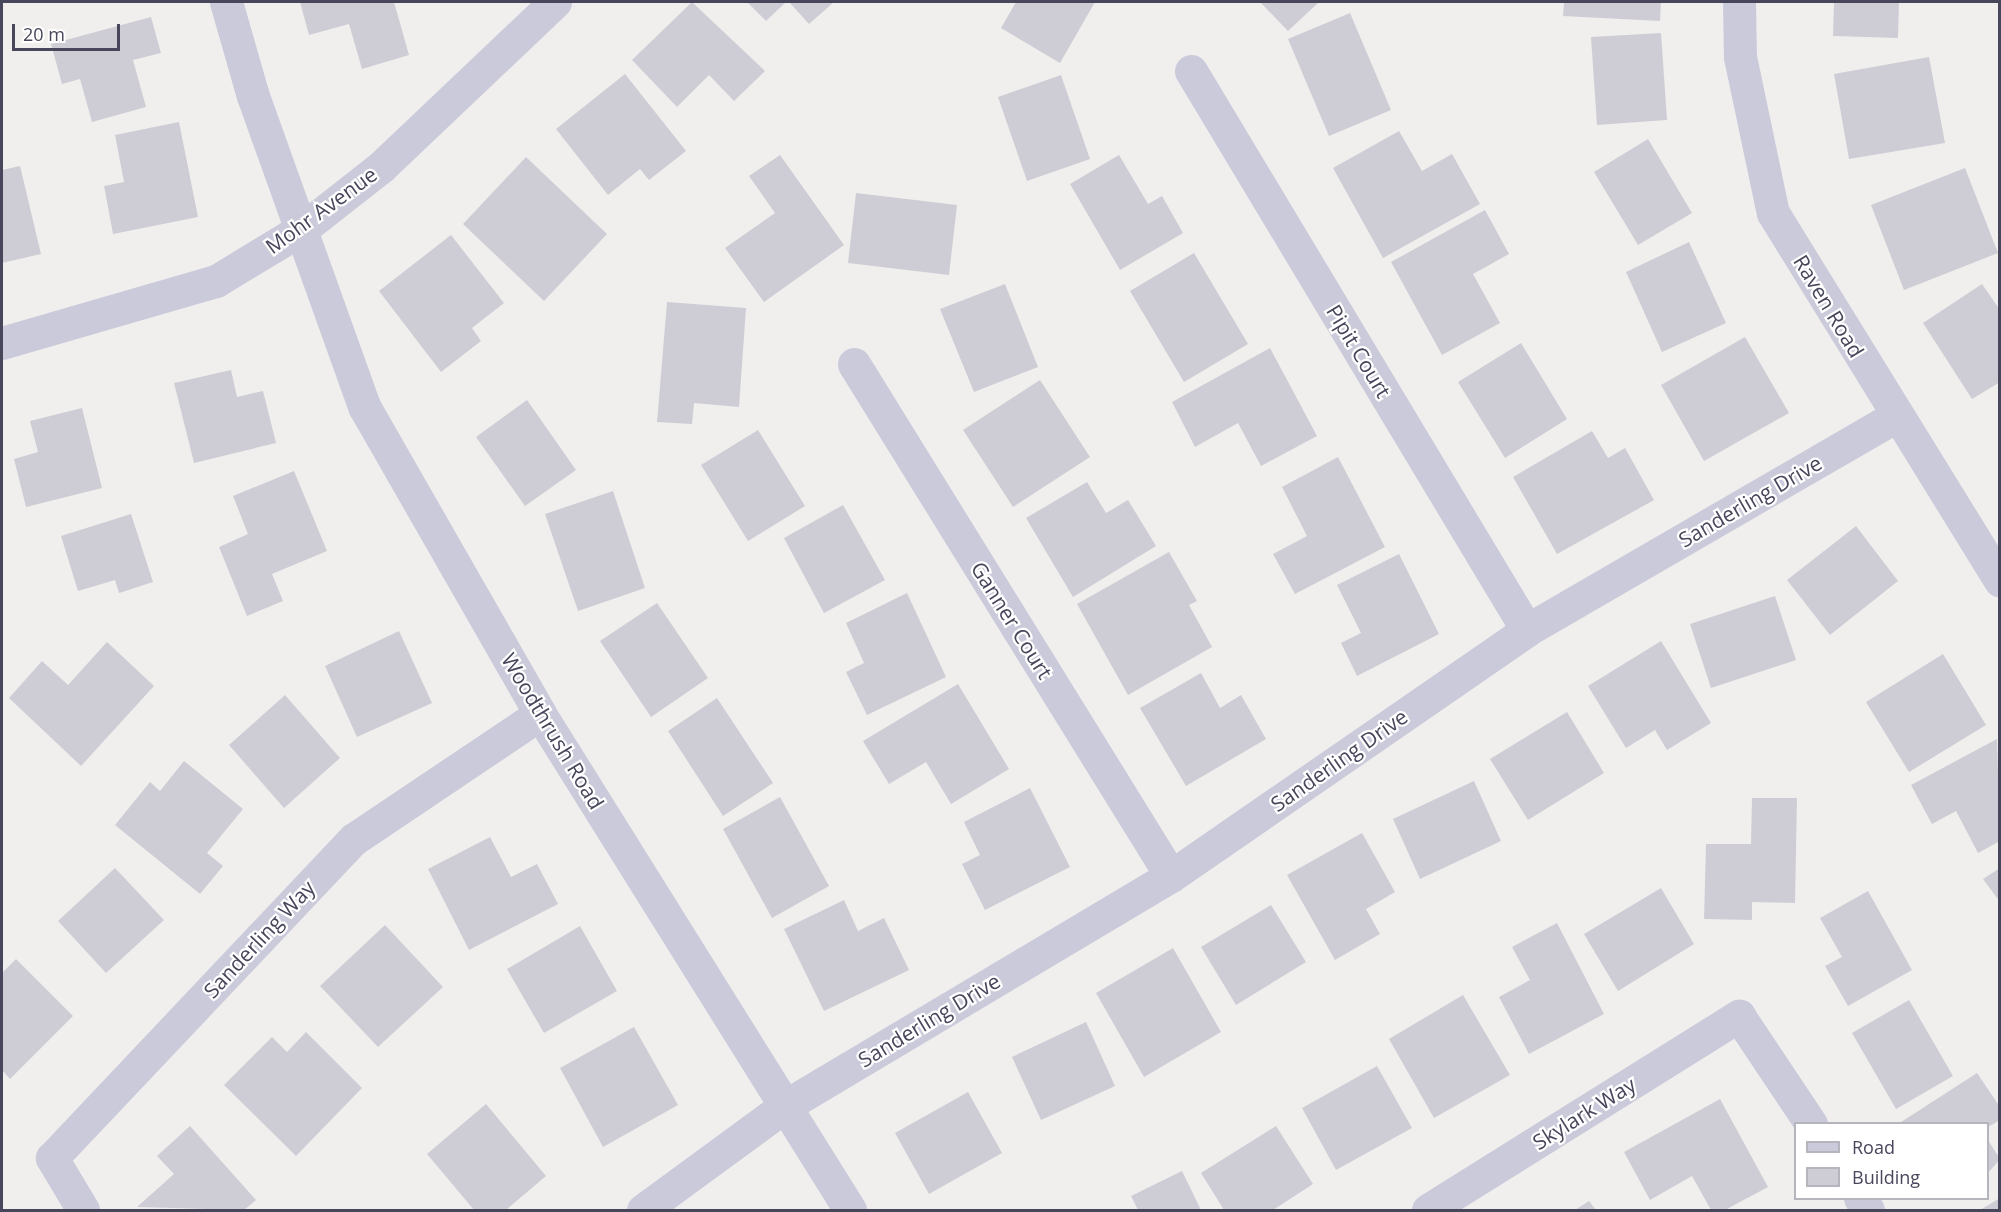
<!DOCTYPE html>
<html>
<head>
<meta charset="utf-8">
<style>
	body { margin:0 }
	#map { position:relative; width:2001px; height:1212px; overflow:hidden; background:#f0efed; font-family:"Open Sans",sans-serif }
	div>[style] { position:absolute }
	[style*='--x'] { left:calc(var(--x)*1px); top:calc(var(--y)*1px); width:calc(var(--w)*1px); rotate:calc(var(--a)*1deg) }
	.building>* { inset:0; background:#cecdd5 }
	.minor>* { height:33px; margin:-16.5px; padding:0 16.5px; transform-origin:16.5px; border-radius:16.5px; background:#cacadb }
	span { translate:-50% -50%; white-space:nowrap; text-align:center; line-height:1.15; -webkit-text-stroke:4.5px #fff; paint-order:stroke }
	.street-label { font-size:21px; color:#47465b }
	.frame { position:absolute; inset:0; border:3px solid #47465b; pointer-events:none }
	.legend { position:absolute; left:1794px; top:1122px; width:195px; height:78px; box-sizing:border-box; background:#fff; border:2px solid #b5b5bd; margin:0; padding:8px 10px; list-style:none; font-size:18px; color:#47465b }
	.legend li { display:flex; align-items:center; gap:12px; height:30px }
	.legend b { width:30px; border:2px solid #b5b5bd }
	.scale { position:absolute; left:12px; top:24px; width:108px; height:27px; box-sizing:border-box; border:3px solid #47465b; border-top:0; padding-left:8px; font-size:18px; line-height:21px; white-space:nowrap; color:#47465b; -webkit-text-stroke:4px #fff; paint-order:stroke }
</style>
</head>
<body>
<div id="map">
	<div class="building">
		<i style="clip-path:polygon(300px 2px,394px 2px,409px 55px,362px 69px,349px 24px,309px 35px)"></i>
		<i style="clip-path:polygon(692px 2px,765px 71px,734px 101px,709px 75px,677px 107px,632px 60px)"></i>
		<i style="clip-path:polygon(747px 2px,786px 2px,766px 21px)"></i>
		<i style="clip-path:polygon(789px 2px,834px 2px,809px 24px)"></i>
		<i style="clip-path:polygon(1016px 2px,1095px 2px,1060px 63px,1001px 28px)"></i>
		<i style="clip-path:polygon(1260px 2px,1319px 2px,1288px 31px)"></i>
		<i style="clip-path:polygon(1564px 2px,1661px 2px,1660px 21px,1563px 16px)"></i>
		<i style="clip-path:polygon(1834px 2px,1899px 2px,1898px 38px,1833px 36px)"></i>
		<i style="clip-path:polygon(1350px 13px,1391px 110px,1329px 136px,1288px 39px)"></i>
		<i style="clip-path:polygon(151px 17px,161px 53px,133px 60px,146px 107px,92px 122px,80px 79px,62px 84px,51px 44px)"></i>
		<i style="clip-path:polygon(1661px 33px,1667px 120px,1597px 125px,1591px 37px)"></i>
		<i style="clip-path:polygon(1929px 57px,1945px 143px,1849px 159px,1834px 74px)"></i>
		<i style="clip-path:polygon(625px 74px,686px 151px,649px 180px,640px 169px,608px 195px,556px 129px)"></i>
		<i style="clip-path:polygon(1061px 75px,1090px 159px,1027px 181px,998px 97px)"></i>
		<i style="clip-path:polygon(179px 122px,198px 217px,113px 234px,104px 186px,124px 182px,115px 135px)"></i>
		<i style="clip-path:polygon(1399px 131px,1422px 171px,1452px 154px,1480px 204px,1383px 258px,1333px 168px)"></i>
		<i style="clip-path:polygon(1648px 139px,1692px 213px,1638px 245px,1594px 172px)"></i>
		<i style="clip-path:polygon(780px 155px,844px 245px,764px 302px,725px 248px,775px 213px,749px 176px)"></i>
		<i style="clip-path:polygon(1119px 155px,1148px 204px,1162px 196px,1183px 233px,1120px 270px,1070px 184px)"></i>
		<i style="clip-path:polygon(526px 157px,607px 234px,544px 301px,463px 224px)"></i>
		<i style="clip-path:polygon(20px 166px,41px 254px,2px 263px,2px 170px)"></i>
		<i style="clip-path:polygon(1965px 168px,1998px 253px,1904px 290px,1871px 205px)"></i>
		<i style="clip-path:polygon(856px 193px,957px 205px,949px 275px,848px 263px)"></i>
		<i style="clip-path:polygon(1485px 210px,1509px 254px,1473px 274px,1500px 323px,1442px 355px,1391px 262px)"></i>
		<i style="clip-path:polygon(451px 235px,504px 303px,472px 328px,481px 341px,441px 372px,379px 291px)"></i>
		<i style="clip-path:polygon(1689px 242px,1726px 323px,1662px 352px,1626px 272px)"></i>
		<i style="clip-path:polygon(1194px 253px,1248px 344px,1184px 382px,1130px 291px)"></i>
		<i style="clip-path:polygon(1005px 284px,1038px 367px,974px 392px,940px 309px)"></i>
		<i style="clip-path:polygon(1982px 284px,2000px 310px,2000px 382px,1972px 399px,1923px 323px)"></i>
		<i style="clip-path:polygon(667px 302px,746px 308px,739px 407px,694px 403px,692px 424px,657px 422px)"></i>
		<i style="clip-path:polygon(1745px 337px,1789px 413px,1704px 461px,1661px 385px)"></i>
		<i style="clip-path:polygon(1521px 343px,1567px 419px,1505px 458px,1458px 382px)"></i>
		<i style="clip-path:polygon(1270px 348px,1317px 436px,1261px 466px,1238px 423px,1195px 447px,1172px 402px)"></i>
		<i style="clip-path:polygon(231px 370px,237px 397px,263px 391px,276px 443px,194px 463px,174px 383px)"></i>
		<i style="clip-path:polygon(1040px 380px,1090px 457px,1013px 507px,963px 430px)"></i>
		<i style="clip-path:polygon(527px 400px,576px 470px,525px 506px,476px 437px)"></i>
		<i style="clip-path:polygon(82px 408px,102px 488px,26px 507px,14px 459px,38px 452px,30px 421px)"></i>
		<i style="clip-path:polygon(758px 430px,805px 506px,748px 541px,701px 465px)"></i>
		<i style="clip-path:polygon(1592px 431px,1608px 458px,1625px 448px,1654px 500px,1557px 554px,1513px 477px)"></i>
		<i style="clip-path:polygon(1338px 457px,1385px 547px,1295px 594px,1273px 554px,1307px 536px,1282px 487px)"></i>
		<i style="clip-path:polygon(294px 471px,327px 551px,272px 574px,283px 601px,247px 616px,219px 547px,248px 534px,233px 496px)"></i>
		<i style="clip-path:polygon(1087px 482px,1106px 513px,1128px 500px,1156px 546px,1073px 597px,1026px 518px)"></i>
		<i style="clip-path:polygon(613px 491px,645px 588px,578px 611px,545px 514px)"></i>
		<i style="clip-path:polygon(843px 505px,885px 580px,824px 613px,784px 538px)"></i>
		<i style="clip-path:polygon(131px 514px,153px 582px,119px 593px,115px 580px,78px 591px,61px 536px)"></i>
		<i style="clip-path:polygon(1856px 526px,1898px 581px,1830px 635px,1787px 580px)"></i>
		<i style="clip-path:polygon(1169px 552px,1197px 601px,1189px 605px,1212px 647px,1128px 695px,1077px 604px)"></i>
		<i style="clip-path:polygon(1399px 554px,1439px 634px,1357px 676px,1341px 643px,1361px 633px,1337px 585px)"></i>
		<i style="clip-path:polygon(907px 593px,946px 677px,867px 715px,846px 672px,864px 663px,846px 623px)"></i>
		<i style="clip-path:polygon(1775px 596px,1796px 660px,1711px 688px,1690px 624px)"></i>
		<i style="clip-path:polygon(657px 603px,708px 678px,651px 717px,600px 641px)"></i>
		<i style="clip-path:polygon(399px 631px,432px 703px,357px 737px,325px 666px)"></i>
		<i style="clip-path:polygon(1661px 641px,1711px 723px,1667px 750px,1655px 730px,1626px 748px,1588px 686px)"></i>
		<i style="clip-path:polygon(107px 642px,154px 686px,81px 766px,9px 698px,42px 661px,68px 685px)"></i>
		<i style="clip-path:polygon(1943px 654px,1986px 725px,1909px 772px,1866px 702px)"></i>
		<i style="clip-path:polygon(1201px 673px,1220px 708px,1241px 695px,1266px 739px,1186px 786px,1140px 708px)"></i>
		<i style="clip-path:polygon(958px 684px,1009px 769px,951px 804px,926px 762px,889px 784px,863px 741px)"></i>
		<i style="clip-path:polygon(285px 695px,340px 758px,284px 808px,229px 745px)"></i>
		<i style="clip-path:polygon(717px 698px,773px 783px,723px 816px,668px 731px)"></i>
		<i style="clip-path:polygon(1567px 712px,1604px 773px,1528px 820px,1490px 759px)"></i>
		<i style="clip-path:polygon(1997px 739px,2000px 841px,1978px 853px,1956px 811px,1932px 824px,1911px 785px)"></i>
		<i style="clip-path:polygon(184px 761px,243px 809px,207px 853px,223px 866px,200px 894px,115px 825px,150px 782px,160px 791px)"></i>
		<i style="clip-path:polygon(1474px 781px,1501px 841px,1420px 879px,1393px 819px)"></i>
		<i style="clip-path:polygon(1030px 788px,1070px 867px,985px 910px,962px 864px,980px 855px,964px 822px)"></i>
		<i style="clip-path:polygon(780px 797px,829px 886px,772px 918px,723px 829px)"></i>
		<i style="clip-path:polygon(1752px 798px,1797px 798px,1795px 903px,1752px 902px,1752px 920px,1704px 919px,1706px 844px,1751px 844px)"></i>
		<i style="clip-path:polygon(1362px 833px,1395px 892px,1366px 909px,1380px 934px,1335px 960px,1287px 875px)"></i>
		<i style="clip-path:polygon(490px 837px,511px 877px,537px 864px,558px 904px,469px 950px,428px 869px)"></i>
		<i style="clip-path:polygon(115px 868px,164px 920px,106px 973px,58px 921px)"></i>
		<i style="clip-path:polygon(2000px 868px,2000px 902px,1983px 879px)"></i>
		<i style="clip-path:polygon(1661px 888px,1694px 944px,1618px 991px,1584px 934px)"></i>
		<i style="clip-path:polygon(1868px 891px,1912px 970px,1848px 1006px,1825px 966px,1842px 957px,1820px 918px)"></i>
		<i style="clip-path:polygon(844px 900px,858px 931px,884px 918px,909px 970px,824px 1011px,784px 929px)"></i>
		<i style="clip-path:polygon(1271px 905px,1306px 962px,1236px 1005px,1201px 947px)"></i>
		<i style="clip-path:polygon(1557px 923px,1604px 1014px,1529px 1054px,1499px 997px,1530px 980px,1512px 947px)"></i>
		<i style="clip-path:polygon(385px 925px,443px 987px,378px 1047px,320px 986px)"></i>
		<i style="clip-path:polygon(580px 926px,617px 991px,544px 1033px,507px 969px)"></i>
		<i style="clip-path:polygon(1173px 948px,1221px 1032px,1144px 1077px,1096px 993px)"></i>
		<i style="clip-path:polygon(16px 959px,73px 1016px,10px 1079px,2px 1070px,2px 973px)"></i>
		<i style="clip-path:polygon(1463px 995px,1510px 1075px,1434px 1118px,1389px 1039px)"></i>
		<i style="clip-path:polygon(1909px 1000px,1953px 1076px,1896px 1109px,1852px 1033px)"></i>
		<i style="clip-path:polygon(1086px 1022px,1115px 1086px,1041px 1120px,1012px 1057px)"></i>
		<i style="clip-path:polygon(634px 1027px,678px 1105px,603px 1147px,560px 1068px)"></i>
		<i style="clip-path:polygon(306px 1032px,362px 1088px,296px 1156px,224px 1085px,272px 1037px,287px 1052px)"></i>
		<i style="clip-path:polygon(1377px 1066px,1412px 1128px,1336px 1170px,1302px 1108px)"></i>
		<i style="clip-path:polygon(1977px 1073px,2000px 1107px,2000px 1120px,1988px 1127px,1898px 1124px)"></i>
		<i style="clip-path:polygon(968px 1092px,1002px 1153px,929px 1194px,895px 1133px)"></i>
		<i style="clip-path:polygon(1720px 1099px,1768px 1187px,1725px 1210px,1711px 1210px,1692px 1176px,1650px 1200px,1624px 1152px)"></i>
		<i style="clip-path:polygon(486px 1104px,546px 1176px,506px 1210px,474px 1210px,427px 1154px)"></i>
		<i style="clip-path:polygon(190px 1126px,256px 1200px,244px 1210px,137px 1207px,174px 1174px,157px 1156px)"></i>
		<i style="clip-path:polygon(1276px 1126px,1313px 1184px,1273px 1210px,1224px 1210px,1201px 1173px)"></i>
		<i style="clip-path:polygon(1988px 1140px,2000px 1159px,1988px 1173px)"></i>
		<i style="clip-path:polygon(1182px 1171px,1201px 1210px,1138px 1210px,1131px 1196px)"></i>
		<i style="clip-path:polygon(2000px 1198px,2000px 1210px,1980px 1210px)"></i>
		<i style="clip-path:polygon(1589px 1201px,1596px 1210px,1575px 1210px)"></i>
	</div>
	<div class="minor">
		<i style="--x:226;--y:2;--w:98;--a:74"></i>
		<i style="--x:253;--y:96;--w:331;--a:70.3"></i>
		<i style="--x:365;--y:408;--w:353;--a:60.2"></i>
		<i style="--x:540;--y:714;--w:585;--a:57.99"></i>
		<i style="--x:1739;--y:2;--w:55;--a:89"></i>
		<i style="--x:1740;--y:57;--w:159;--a:78.1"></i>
		<i style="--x:1773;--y:213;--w:432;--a:58.3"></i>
		<i style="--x:1191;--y:71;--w:652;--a:58.99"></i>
		<i style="--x:2;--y:343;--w:223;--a:-16.2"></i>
		<i style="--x:216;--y:281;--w:100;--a:-31.2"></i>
		<i style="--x:302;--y:229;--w:100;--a:-38.1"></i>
		<i style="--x:381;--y:167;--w:240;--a:-43.5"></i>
		<i style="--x:854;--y:364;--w:602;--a:58.24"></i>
		<i style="--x:1860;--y:1198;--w:14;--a:56"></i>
		<i style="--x:83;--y:1210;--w:61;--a:-120.8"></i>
		<i style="--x:52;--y:1158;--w:439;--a:-46.6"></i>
		<i style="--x:354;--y:839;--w:224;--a:-33.9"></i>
		<i style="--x:643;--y:1210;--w:176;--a:-36.2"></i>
		<i style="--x:785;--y:1106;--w:449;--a:-30.8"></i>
		<i style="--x:1171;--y:876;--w:433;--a:-34.6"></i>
		<i style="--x:1527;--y:630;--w:425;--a:-30.1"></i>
		<i style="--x:1428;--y:1210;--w:367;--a:-32"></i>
		<i style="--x:1739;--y:1016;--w:130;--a:56.3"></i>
	</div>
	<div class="street-label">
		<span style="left:321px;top:210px;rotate:-36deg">Mohr Avenue</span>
		<span style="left:1829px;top:306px;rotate:59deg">Raven Road</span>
		<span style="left:1359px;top:351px;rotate:59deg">Pipit Court</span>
		<span style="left:1750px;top:501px;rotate:-30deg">Sanderling Drive</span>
		<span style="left:1012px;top:620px;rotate:58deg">Ganner Court</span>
		<span style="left:553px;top:731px;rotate:59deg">Woodthrush Road</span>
		<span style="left:1339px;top:760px;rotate:-35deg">Sanderling Drive</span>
		<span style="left:259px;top:939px;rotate:-47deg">Sanderling Way</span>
		<span style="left:929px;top:1020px;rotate:-31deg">Sanderling Drive</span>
		<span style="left:1584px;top:1113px;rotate:-32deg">Skylark Way</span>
	</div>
	<div class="frame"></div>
	<ul class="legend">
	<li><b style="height:8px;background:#cacadb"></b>Road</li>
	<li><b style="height:16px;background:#cecdd5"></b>Building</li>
	</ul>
	<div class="scale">20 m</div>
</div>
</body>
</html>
